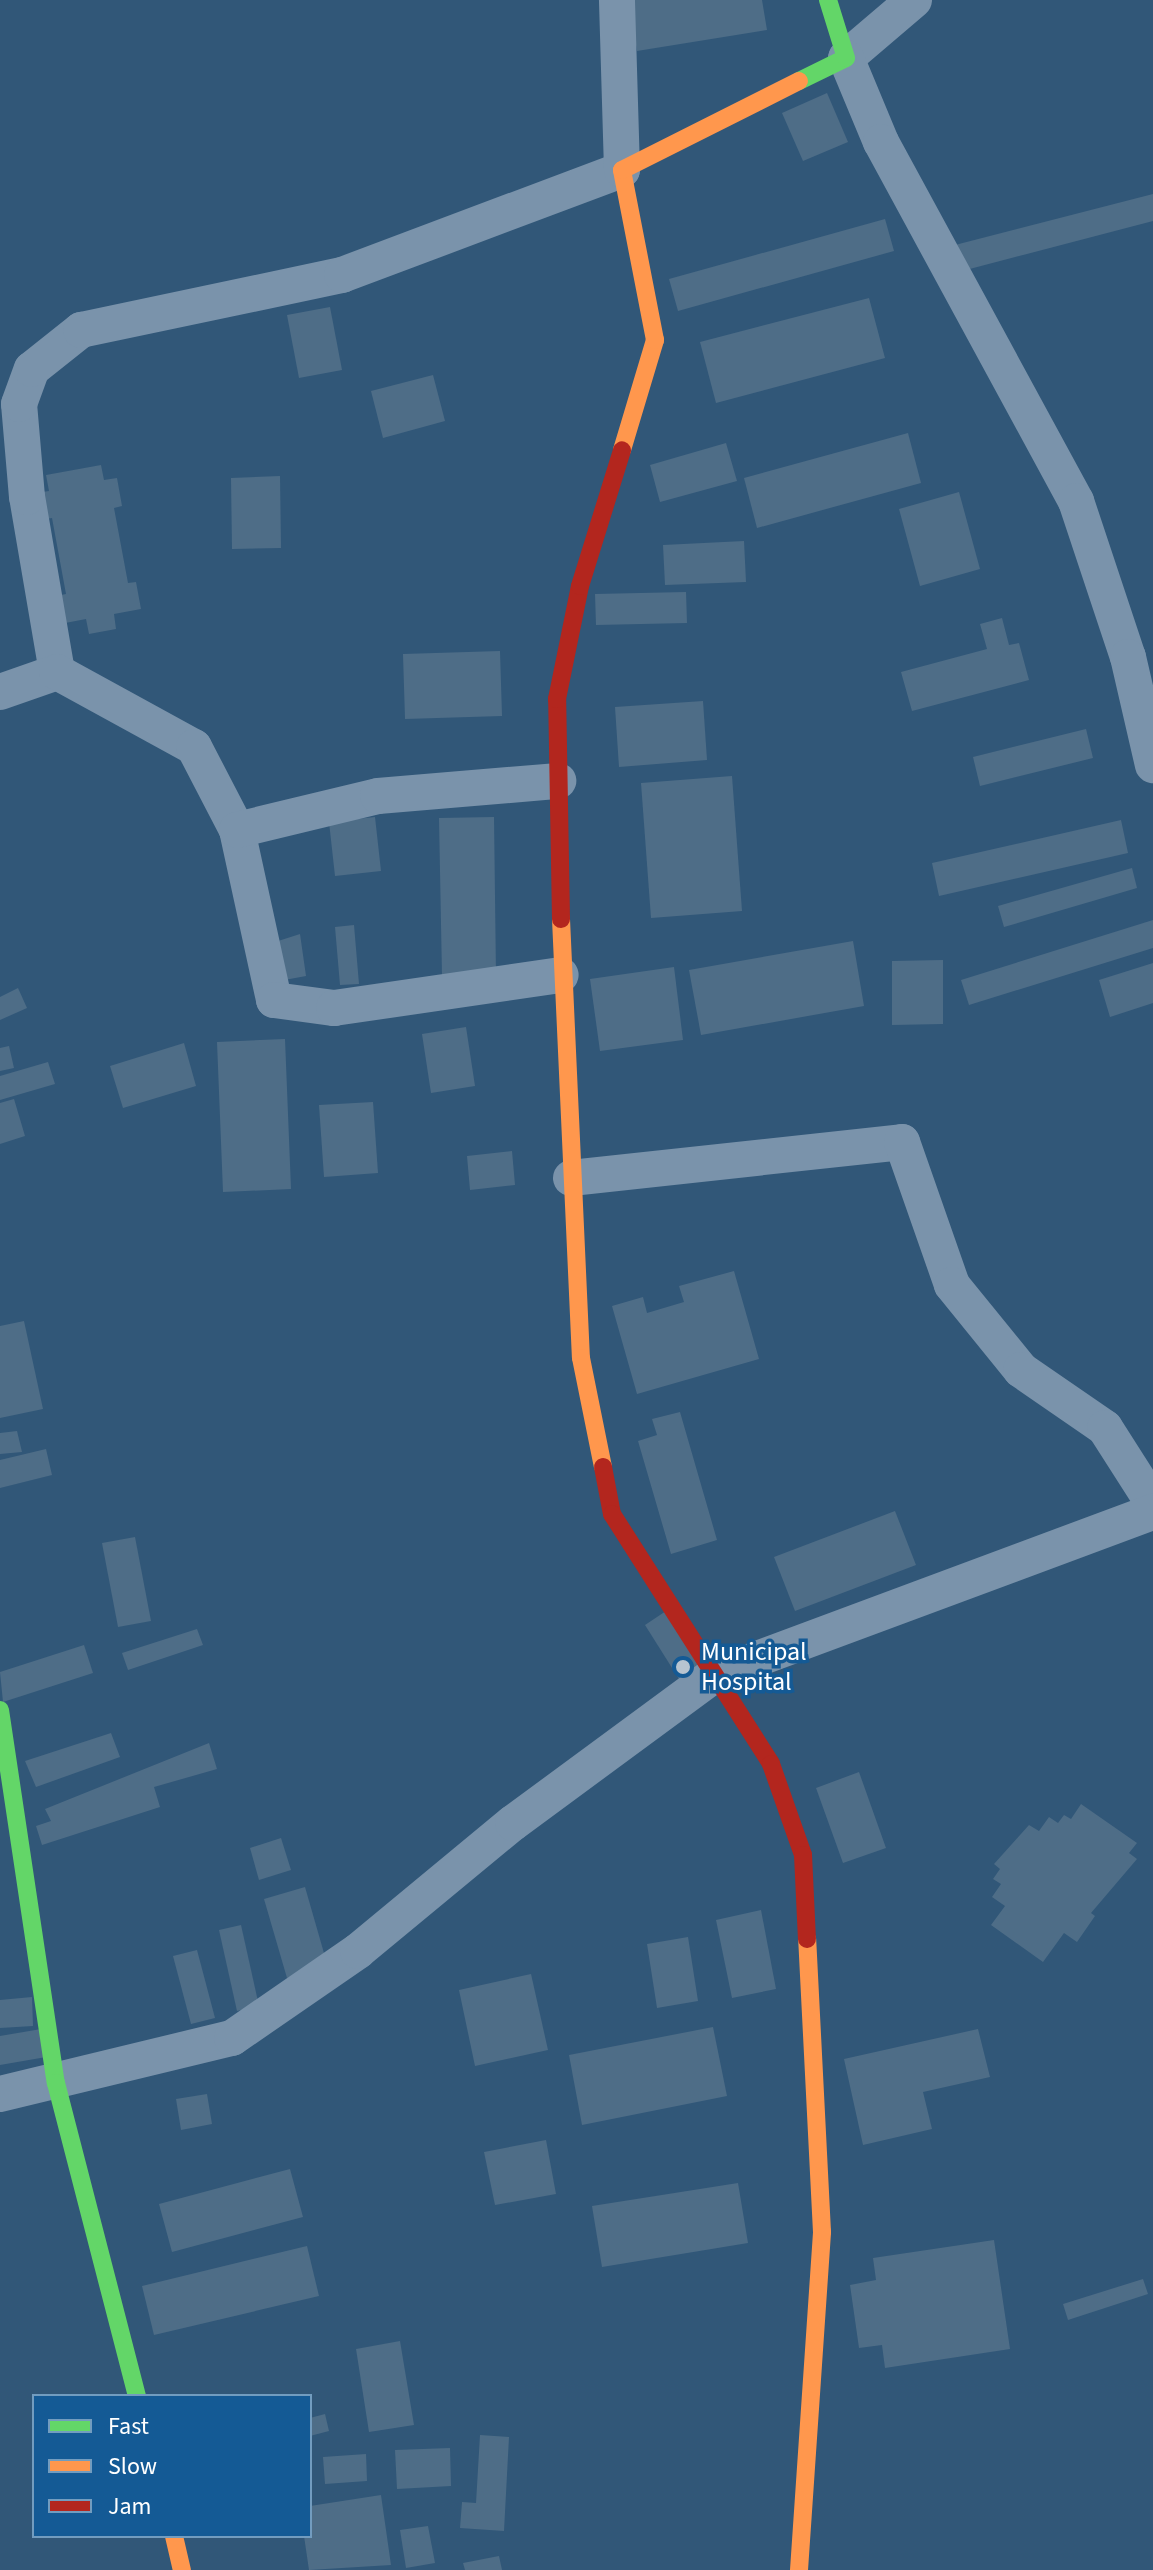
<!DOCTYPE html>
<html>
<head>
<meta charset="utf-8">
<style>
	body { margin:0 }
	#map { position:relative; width:1153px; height:2570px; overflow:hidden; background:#315778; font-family:"Source Sans 3",sans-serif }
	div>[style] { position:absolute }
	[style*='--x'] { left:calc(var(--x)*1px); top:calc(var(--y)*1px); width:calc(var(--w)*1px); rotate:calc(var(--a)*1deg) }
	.building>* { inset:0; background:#4e6d87 }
	.street>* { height:36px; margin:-18px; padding:0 18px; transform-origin:18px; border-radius:18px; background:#7a93ab }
	.fast>* { height:18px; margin:-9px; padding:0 9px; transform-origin:9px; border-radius:9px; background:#63d668 }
	.slow>* { height:18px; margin:-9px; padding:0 9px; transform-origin:9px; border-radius:9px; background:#ff974d }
	.jam>* { height:18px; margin:-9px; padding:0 9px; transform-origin:9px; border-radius:9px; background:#b3261e }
	.dots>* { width:22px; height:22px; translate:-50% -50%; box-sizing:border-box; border:4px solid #145a95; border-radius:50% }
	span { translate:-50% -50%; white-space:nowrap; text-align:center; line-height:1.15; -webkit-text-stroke:7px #145a95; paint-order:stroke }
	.poi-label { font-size:26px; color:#fff }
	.left { translate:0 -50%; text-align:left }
	.legend { position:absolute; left:32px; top:2394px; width:280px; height:144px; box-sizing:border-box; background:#145a95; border:2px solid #729cbf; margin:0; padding:10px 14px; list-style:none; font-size:24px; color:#fff }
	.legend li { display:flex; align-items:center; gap:16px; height:40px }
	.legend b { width:40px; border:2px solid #729cbf }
</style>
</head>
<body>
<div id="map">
	<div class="building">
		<i style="clip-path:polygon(629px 0,762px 0,767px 30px,637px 51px)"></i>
		<i style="clip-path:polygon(827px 93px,848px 142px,803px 161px,782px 113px)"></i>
		<i style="clip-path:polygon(1153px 194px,1153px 221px,962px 271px,955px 245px)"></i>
		<i style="clip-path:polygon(885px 219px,894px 251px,678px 311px,669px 279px)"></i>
		<i style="clip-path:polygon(869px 298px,885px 358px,716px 403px,700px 342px)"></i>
		<i style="clip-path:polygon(330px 307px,342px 370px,299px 378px,287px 315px)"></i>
		<i style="clip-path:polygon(433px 375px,445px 421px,383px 438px,371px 391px)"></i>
		<i style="clip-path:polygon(908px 433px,921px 483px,757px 528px,744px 478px)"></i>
		<i style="clip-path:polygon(726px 443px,737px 481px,660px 502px,650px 465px)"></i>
		<i style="clip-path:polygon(101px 465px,104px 480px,117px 478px,122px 506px,114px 508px,128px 583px,136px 582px,141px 609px,114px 614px,116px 629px,89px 634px,86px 619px,60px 624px,55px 596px,66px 594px,52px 518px,41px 520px,36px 493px,49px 491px,46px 475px)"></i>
		<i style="clip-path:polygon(280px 476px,281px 548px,232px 549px,231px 478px)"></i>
		<i style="clip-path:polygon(959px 492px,980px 569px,920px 586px,899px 509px)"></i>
		<i style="clip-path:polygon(744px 541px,746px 582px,665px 585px,663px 545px)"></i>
		<i style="clip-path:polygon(686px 592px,687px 623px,596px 625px,595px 594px)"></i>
		<i style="clip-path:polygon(1002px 618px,1009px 645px,1019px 643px,1029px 680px,912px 711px,901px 672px,987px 649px,980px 624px)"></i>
		<i style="clip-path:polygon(500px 651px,502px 716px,405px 719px,403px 654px)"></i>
		<i style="clip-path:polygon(703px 701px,707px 760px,619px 767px,615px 707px)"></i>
		<i style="clip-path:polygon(1086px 729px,1093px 758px,980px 786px,973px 757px)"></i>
		<i style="clip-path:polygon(732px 776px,742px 911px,651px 918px,641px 783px)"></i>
		<i style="clip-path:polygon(375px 817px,381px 871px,335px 876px,329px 822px)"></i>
		<i style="clip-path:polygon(494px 817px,496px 976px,442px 976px,439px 818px)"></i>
		<i style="clip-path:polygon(1121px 820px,1128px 853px,939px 896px,932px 863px)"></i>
		<i style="clip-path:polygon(1132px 868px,1137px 888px,1004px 927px,998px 906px)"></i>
		<i style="clip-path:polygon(1153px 920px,1153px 948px,969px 1005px,961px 980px)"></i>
		<i style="clip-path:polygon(354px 925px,359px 984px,340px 985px,335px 927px)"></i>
		<i style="clip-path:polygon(300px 934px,306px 976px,279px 981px,275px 942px)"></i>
		<i style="clip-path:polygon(853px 941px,864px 1006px,701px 1035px,689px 970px)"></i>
		<i style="clip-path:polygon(943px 960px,943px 1024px,892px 1025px,892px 961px)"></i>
		<i style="clip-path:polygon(1153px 963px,1153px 1003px,1110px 1017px,1099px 980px)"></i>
		<i style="clip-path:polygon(674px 967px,683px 1040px,600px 1051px,590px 979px)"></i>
		<i style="clip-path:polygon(18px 988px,27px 1008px,0 1020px,0 997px)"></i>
		<i style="clip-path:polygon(466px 1027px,475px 1086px,431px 1093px,422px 1034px)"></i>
		<i style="clip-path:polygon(285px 1039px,291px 1189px,223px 1192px,217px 1042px)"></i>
		<i style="clip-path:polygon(184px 1043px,196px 1086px,123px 1108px,110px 1066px)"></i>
		<i style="clip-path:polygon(9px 1046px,14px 1068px,0 1071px,0 1048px)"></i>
		<i style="clip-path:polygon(48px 1062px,55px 1084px,0 1100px,0 1076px)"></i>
		<i style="clip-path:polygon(14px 1099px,25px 1136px,0 1144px,0 1103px)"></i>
		<i style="clip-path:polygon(373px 1102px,378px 1173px,324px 1177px,319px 1105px)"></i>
		<i style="clip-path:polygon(512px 1151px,515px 1185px,470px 1190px,467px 1156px)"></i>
		<i style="clip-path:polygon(734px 1271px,759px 1359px,637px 1394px,612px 1306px,643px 1297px,647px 1313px,684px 1302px,679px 1286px)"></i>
		<i style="clip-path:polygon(24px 1321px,43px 1409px,0 1418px,0 1326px)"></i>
		<i style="clip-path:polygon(680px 1412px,717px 1540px,671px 1554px,638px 1441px,657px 1435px,652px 1419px)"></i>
		<i style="clip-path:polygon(17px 1431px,22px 1452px,0 1454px,0 1433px)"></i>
		<i style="clip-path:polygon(46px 1449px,52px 1475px,0 1488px,0 1460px)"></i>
		<i style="clip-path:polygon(895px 1511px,916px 1565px,795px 1611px,774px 1557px)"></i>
		<i style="clip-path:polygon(135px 1537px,151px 1621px,118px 1627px,102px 1543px)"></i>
		<i style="clip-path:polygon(666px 1611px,701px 1665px,679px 1679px,645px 1625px)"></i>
		<i style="clip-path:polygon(197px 1629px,203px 1645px,128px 1670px,122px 1653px)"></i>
		<i style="clip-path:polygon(84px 1645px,93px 1673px,3px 1702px,0 1672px)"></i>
		<i style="clip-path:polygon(111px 1733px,120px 1757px,36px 1787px,25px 1761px)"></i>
		<i style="clip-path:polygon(209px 1743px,217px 1769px,154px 1787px,160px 1807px,42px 1845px,36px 1826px,51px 1821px,45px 1809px)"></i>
		<i style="clip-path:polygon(859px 1772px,886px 1848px,843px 1863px,816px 1788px)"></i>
		<i style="clip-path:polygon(1081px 1804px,1137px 1843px,1129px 1853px,1137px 1859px,1091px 1913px,1095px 1916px,1077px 1942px,1064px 1933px,1043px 1962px,991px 1925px,1005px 1906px,992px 1897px,1001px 1884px,993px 1879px,1000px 1869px,994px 1864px,1029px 1825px,1039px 1831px,1049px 1817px,1058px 1823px,1064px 1815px,1071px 1819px)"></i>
		<i style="clip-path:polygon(281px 1838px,291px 1870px,259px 1880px,250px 1848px)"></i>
		<i style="clip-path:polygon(305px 1887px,328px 1967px,287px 1978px,264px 1899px)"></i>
		<i style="clip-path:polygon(761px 1910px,776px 1989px,732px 1998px,716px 1920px)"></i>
		<i style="clip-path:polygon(241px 1925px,259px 2006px,237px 2011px,219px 1930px)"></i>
		<i style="clip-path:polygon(688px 1937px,698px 2001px,657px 2008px,647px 1944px)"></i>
		<i style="clip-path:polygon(197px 1950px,215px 2018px,191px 2024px,173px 1956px)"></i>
		<i style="clip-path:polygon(531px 1974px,548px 2050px,475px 2066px,459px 1990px)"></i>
		<i style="clip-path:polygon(32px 1997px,33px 2026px,0 2028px,0 2000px)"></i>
		<i style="clip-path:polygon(713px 2027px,727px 2096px,582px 2125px,569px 2055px)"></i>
		<i style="clip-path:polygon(47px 2028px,52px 2056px,0 2065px,0 2036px)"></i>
		<i style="clip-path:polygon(978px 2029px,990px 2077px,923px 2092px,932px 2129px,863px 2145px,844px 2059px)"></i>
		<i style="clip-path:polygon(207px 2094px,212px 2124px,181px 2130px,176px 2099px)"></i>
		<i style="clip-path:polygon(546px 2140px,556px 2194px,495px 2205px,484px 2152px)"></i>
		<i style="clip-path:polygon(290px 2169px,303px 2217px,172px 2252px,159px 2204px)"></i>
		<i style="clip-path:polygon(738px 2183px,748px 2243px,602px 2267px,592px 2206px)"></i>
		<i style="clip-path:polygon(994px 2240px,1010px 2349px,885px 2368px,882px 2345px,859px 2348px,850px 2285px,876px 2280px,873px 2258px)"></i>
		<i style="clip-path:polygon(307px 2246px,319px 2296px,154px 2335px,142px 2286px)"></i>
		<i style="clip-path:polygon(1143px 2279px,1148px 2294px,1068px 2320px,1063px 2304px)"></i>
		<i style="clip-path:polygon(400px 2341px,414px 2425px,369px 2432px,356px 2349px)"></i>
		<i style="clip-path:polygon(325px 2414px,329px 2431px,310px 2436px,310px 2418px)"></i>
		<i style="clip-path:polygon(480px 2435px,509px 2437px,504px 2531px,460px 2528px,462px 2502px,476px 2503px)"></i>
		<i style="clip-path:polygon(450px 2448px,451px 2486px,397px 2489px,395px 2450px)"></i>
		<i style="clip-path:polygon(366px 2454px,367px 2481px,325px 2484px,323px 2457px)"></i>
		<i style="clip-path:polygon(381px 2495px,391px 2565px,309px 2570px,304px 2536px,310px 2536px,310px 2506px)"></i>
		<i style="clip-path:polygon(428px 2526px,435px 2563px,406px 2568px,400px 2530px)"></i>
		<i style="clip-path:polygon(499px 2556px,502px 2570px,465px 2570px,463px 2563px)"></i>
	</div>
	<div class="street">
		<i style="--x:914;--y:0;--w:89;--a:139.5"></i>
		<i style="--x:846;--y:58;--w:91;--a:67.4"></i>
		<i style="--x:881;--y:142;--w:409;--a:61.5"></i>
		<i style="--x:1076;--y:501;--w:164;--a:71.6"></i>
		<i style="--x:1128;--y:657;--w:111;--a:77"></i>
		<i style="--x:57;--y:672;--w:178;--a:-99.7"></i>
		<i style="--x:27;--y:497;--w:93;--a:-94.9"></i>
		<i style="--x:19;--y:404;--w:37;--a:-70"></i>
		<i style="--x:32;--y:369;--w:63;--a:-38.5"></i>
		<i style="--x:81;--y:330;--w:267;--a:-11.9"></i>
		<i style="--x:342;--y:275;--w:299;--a:-20.6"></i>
		<i style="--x:622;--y:170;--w:170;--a:-91.7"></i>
		<i style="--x:0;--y:692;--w:60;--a:-19.3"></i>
		<i style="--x:57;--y:672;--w:156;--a:28.7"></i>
		<i style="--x:194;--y:747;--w:93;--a:62.6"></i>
		<i style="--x:237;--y:830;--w:174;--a:77.7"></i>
		<i style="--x:274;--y:1000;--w:61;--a:7.6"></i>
		<i style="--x:334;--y:1008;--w:229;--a:-8.3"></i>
		<i style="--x:237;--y:830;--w:145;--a:-13.6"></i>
		<i style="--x:378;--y:796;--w:181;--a:-4.8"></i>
		<i style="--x:571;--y:1178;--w:333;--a:-6.2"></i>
		<i style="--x:902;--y:1142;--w:151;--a:70.7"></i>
		<i style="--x:952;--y:1285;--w:109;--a:50.9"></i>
		<i style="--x:1021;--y:1370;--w:102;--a:34.6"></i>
		<i style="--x:1105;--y:1428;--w:89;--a:57.4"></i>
		<i style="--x:0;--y:2094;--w:239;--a:-13.6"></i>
		<i style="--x:232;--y:2038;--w:153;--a:-34.6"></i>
		<i style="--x:358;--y:1951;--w:201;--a:-39.6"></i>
		<i style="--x:513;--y:1823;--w:250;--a:-36.4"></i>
		<i style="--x:714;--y:1675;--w:468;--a:-20.4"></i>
	</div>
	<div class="fast">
		<i style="--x:799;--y:81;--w:52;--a:-26.1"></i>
		<i style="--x:846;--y:58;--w:61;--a:-107.2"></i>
		<i style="--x:0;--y:1710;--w:377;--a:81.5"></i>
		<i style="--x:56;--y:2083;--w:323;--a:75.5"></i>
	</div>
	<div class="slow">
		<i style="--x:622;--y:450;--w:115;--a:-73.3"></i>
		<i style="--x:655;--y:340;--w:173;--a:-101"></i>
		<i style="--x:622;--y:170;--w:198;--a:-26.7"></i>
		<i style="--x:561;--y:919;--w:439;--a:87.4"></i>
		<i style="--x:581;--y:1358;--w:111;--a:78.6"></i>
		<i style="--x:174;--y:2536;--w:35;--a:77"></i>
		<i style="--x:799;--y:2570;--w:339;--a:-86.1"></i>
		<i style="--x:822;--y:2232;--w:293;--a:-92.9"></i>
	</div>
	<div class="jam">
		<i style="--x:561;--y:919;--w:220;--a:-91"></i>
		<i style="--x:557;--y:699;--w:115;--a:-78.5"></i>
		<i style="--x:580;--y:586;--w:142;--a:-72.8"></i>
		<i style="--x:603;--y:1467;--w:48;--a:79.2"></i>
		<i style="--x:612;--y:1514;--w:296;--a:57.5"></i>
		<i style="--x:771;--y:1764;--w:96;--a:70.6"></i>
		<i style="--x:803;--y:1855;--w:84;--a:87.3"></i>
	</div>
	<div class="dots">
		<i style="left:683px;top:1667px;background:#b7c4d0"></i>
	</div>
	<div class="poi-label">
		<span class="left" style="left:701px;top:1667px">Municipal<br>Hospital</span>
	</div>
	<ul class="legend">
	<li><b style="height:10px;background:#63d668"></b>Fast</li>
	<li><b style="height:10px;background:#ff974d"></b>Slow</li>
	<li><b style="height:10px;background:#b3261e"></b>Jam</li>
	</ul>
</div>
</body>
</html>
